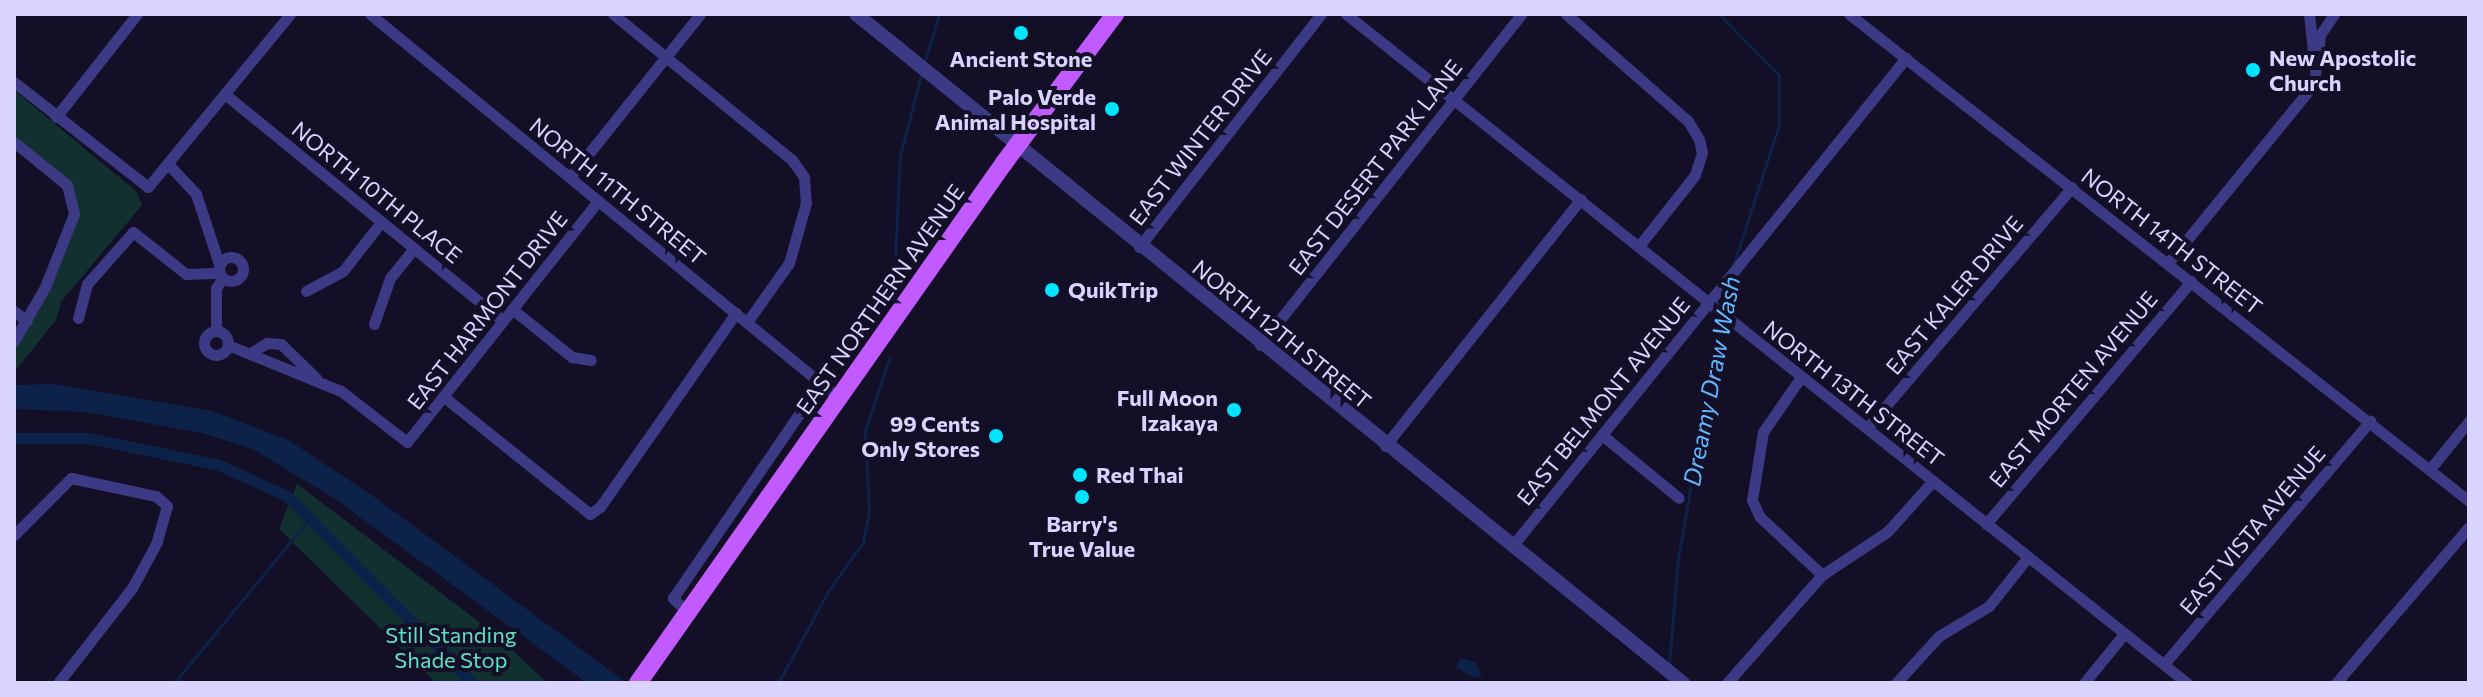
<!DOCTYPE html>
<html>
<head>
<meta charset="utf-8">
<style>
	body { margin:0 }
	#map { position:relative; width:2483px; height:697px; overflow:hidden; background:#130f26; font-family:Commissioner,sans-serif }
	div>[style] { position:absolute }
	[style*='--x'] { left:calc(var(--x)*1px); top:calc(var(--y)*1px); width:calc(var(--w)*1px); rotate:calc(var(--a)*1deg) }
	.green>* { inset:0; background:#12302f }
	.water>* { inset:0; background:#0c2248 }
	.stream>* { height:3px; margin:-1.5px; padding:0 1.5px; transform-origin:1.5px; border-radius:1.5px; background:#0c2248 }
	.canal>* { height:11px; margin:-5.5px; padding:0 5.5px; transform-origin:5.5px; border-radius:5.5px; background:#0c2248 }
	.minor>* { height:11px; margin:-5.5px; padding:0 5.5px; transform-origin:5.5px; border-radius:5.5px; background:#3d3a85 }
	.minor>.ring { margin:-5.5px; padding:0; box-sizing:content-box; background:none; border:11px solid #3d3a85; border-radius:50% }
	.tertiary>* { height:14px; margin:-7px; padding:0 7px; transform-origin:7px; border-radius:7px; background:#3d3a85 }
	.primary>* { height:18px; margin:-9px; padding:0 9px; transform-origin:9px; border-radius:9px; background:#c25bff }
	.dots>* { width:22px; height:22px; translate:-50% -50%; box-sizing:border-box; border:4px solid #130f26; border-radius:50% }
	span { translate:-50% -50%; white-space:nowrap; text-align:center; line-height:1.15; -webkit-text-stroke:8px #130f26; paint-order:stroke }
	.poi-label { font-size:22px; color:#d9d4ff; font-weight:700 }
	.left { translate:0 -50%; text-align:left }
	.right { translate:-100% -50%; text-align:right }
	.street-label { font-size:22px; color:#d9d4ff }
	.park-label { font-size:22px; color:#5fe0c0 }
	.water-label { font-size:24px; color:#62b6ff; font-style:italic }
	.frame { position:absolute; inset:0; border:16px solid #d9d4ff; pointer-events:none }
</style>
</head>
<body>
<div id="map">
	<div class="green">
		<i style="clip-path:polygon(14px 90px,136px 191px,142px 205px,61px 302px,56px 320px,15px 371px,14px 350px,49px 289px,78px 214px,70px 182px,14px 136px)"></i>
		<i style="clip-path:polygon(297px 484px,498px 636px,547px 683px,436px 683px,279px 529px)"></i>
	</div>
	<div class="water">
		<i style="clip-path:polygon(53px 384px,212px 411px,288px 440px,373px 496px,627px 683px,587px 683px,335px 499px,253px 449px,202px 433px,86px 412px,14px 409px,14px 385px)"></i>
		<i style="clip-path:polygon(1460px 658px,1475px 662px,1482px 675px,1474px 678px,1456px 667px)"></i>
	</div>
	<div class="stream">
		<i style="--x:1719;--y:14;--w:86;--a:45.5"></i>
		<i style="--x:1779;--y:75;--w:50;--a:90"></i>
		<i style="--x:1779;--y:125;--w:148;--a:108.1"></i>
		<i style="--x:924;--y:64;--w:52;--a:-73.3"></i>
		<i style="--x:894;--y:281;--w:125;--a:-87.3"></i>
		<i style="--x:900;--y:156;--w:88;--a:-75.5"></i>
		<i style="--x:1722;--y:309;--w:25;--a:-76"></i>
		<i style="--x:1669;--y:664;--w:105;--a:-85.1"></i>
		<i style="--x:1678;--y:559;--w:247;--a:-80.2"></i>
		<i style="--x:174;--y:683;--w:214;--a:-50.5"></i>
		<i style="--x:778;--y:683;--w:102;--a:-61.4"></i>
		<i style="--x:827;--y:593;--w:62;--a:-54.8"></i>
		<i style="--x:863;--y:542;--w:32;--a:-79"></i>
		<i style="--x:869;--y:511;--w:80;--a:-92.9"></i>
		<i style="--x:865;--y:431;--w:77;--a:-71.8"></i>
	</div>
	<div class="canal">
		<i style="--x:14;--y:438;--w:74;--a:0"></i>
		<i style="--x:88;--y:438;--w:134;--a:11.6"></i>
		<i style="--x:219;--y:465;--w:75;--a:24.5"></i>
		<i style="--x:287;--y:496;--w:264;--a:45.2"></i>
	</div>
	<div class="minor">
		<i style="--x:370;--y:14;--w:608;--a:39.32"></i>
		<i style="--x:613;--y:14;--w:231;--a:39.2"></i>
		<i style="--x:792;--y:160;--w:21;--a:55"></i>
		<i style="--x:804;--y:177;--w:26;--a:86"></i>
		<i style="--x:806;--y:203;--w:62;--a:105.8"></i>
		<i style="--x:789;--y:263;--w:72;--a:125.4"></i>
		<i style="--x:1346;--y:14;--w:1075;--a:38.5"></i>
		<i style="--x:1566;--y:14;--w:162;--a:41.3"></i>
		<i style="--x:1688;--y:121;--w:21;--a:59"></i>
		<i style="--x:1699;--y:139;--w:14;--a:78"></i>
		<i style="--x:1702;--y:153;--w:23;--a:108"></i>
		<i style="--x:1695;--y:175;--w:90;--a:128.3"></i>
		<i style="--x:1849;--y:14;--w:788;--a:38.15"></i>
		<i style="--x:2309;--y:14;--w:55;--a:83.8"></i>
		<i style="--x:14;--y:82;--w:170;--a:38.1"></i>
		<i style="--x:148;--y:187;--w:224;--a:-50.6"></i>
		<i style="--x:226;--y:95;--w:357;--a:39.2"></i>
		<i style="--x:56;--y:117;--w:131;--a:-51.8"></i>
		<i style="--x:14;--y:142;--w:68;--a:39.1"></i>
		<i style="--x:67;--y:185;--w:30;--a:76"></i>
		<i style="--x:74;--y:214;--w:79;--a:111.7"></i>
		<i style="--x:45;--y:287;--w:62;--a:119.9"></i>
		<i style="--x:169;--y:165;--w:40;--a:47"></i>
		<i style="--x:196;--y:194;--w:74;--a:71.8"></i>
		<i style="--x:570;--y:177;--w:208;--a:-51.4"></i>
		<i style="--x:1139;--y:247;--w:296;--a:-52"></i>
		<i class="ring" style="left:219px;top:257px;width:13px;height:13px"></i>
		<i style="--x:2168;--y:263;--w:231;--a:-50.8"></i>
		<i style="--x:2314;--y:84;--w:49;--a:-83"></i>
		<i style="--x:2320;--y:35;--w:25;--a:-56"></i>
		<i style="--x:306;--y:291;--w:42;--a:-28.4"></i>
		<i style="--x:343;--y:271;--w:62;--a:-52.2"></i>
		<i style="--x:512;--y:309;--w:77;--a:38.7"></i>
		<i style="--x:572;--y:357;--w:19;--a:9"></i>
		<i style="--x:14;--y:311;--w:16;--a:38"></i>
		<i style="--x:78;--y:318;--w:35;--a:-75"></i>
		<i style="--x:87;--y:284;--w:69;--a:-48.5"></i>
		<i style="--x:133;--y:232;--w:68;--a:38.4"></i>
		<i style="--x:186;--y:274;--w:34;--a:-2"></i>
		<i style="--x:374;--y:324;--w:49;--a:-70.8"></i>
		<i style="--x:390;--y:278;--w:38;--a:-51"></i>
		<i style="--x:216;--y:331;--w:43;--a:-90"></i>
		<i style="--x:216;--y:288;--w:12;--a:-55"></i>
		<i class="ring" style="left:204px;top:331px;width:13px;height:13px"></i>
		<i style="--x:228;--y:345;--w:122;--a:22.2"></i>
		<i style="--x:341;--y:391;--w:83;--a:37.7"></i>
		<i style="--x:407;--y:442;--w:308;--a:-51.6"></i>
		<i style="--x:1260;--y:345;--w:422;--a:-51.7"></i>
		<i style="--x:252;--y:352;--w:17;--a:-31"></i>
		<i style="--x:267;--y:343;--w:14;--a:4"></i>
		<i style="--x:281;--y:344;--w:49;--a:44.2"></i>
		<i style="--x:1801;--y:377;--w:67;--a:124.6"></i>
		<i style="--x:1763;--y:432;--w:69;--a:99.2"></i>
		<i style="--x:1752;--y:500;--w:19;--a:65"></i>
		<i style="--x:1760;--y:517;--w:85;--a:43.1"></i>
		<i style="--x:444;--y:397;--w:187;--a:38.7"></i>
		<i style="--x:590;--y:514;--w:12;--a:-35"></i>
		<i style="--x:600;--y:507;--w:237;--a:-55"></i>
		<i style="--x:1867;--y:428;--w:316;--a:-49.6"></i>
		<i style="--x:1602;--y:435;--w:99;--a:39.3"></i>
		<i style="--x:1385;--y:446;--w:315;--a:-51.6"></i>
		<i style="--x:2430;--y:469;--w:62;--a:-50.9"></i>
		<i style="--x:1986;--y:524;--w:318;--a:-49.8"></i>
		<i style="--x:14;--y:535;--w:81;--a:-45"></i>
		<i style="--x:71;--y:478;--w:87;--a:12"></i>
		<i style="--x:156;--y:496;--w:15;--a:42"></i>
		<i style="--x:167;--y:506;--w:37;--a:106"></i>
		<i style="--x:157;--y:542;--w:52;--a:118.5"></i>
		<i style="--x:132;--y:588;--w:120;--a:127.9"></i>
		<i style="--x:1513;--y:545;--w:626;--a:-51.1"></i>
		<i style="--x:689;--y:614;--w:23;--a:-135"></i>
		<i style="--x:673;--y:598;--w:260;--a:-55.6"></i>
		<i style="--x:2164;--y:664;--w:319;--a:-49.7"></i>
		<i style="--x:1727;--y:683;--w:144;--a:-48.7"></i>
		<i style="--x:1822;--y:575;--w:78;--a:-33.5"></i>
		<i style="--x:1887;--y:532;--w:69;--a:-48"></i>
		<i style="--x:1896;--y:683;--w:64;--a:-47.5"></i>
		<i style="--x:1939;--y:636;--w:58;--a:-31"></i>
		<i style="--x:1989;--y:606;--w:63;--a:-51.5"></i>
		<i style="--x:2084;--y:683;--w:63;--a:-50.8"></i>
		<i style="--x:2336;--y:683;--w:205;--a:-49.6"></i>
	</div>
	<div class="tertiary">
		<i style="--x:856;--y:14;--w:1064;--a:38.97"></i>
	</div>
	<div class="primary">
		<i style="--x:638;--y:683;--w:636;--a:-54.86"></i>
		<i style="--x:1004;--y:163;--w:186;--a:-53.3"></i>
	</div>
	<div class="dots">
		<i style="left:1021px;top:33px;background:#00e5ff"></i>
		<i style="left:2253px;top:70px;background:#00e5ff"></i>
		<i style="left:1112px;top:109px;background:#00e5ff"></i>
		<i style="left:1052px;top:290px;background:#00e5ff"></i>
		<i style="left:1234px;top:410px;background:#00e5ff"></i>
		<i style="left:996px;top:436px;background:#00e5ff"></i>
		<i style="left:1080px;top:475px;background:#00e5ff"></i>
		<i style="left:1082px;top:497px;background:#00e5ff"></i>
	</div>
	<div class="poi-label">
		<span class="left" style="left:2269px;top:70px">New Apostolic<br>Church</span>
		<span style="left:1021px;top:59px">Ancient Stone</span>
		<span class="right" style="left:1096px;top:109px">Palo Verde<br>Animal Hospital</span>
		<span class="left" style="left:1068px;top:290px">QuikTrip</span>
		<span class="right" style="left:1218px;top:410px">Full Moon<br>Izakaya</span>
		<span class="right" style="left:980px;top:436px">99 Cents<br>Only Stores</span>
		<span class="left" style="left:1096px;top:475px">Red Thai</span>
		<span style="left:1082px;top:536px">Barry's<br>True Value</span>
	</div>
	<div class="street-label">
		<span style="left:1200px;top:137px;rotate:-52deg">EAST WINTER DRIVE</span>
		<span style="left:1375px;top:167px;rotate:-52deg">EAST DESERT PARK LANE</span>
		<span style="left:618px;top:191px;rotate:39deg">NORTH 11TH STREET</span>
		<span style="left:377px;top:192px;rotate:39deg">NORTH 10TH PLACE</span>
		<span style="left:2172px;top:241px;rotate:38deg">NORTH 14TH STREET</span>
		<span style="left:1954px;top:295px;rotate:-50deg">EAST KALER DRIVE</span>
		<span style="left:880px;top:299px;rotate:-55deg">EAST NORTHERN AVENUE</span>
		<span style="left:487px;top:310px;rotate:-52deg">EAST HARMONT DRIVE</span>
		<span style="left:1282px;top:334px;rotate:39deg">NORTH 12TH STREET</span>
		<span style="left:2073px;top:389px;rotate:-50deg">EAST MORTEN AVENUE</span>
		<span style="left:1854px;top:393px;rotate:38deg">NORTH 13TH STREET</span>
		<span style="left:1603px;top:401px;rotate:-51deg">EAST BELMONT AVENUE</span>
		<span style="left:2252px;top:530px;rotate:-50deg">EAST VISTA AVENUE</span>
	</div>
	<div class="park-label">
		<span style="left:451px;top:647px">Still Standing<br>Shade Stop</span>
	</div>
	<div class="water-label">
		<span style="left:1711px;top:381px;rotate:-79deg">Dreamy Draw Wash</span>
	</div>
	<div class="frame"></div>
</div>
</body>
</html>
